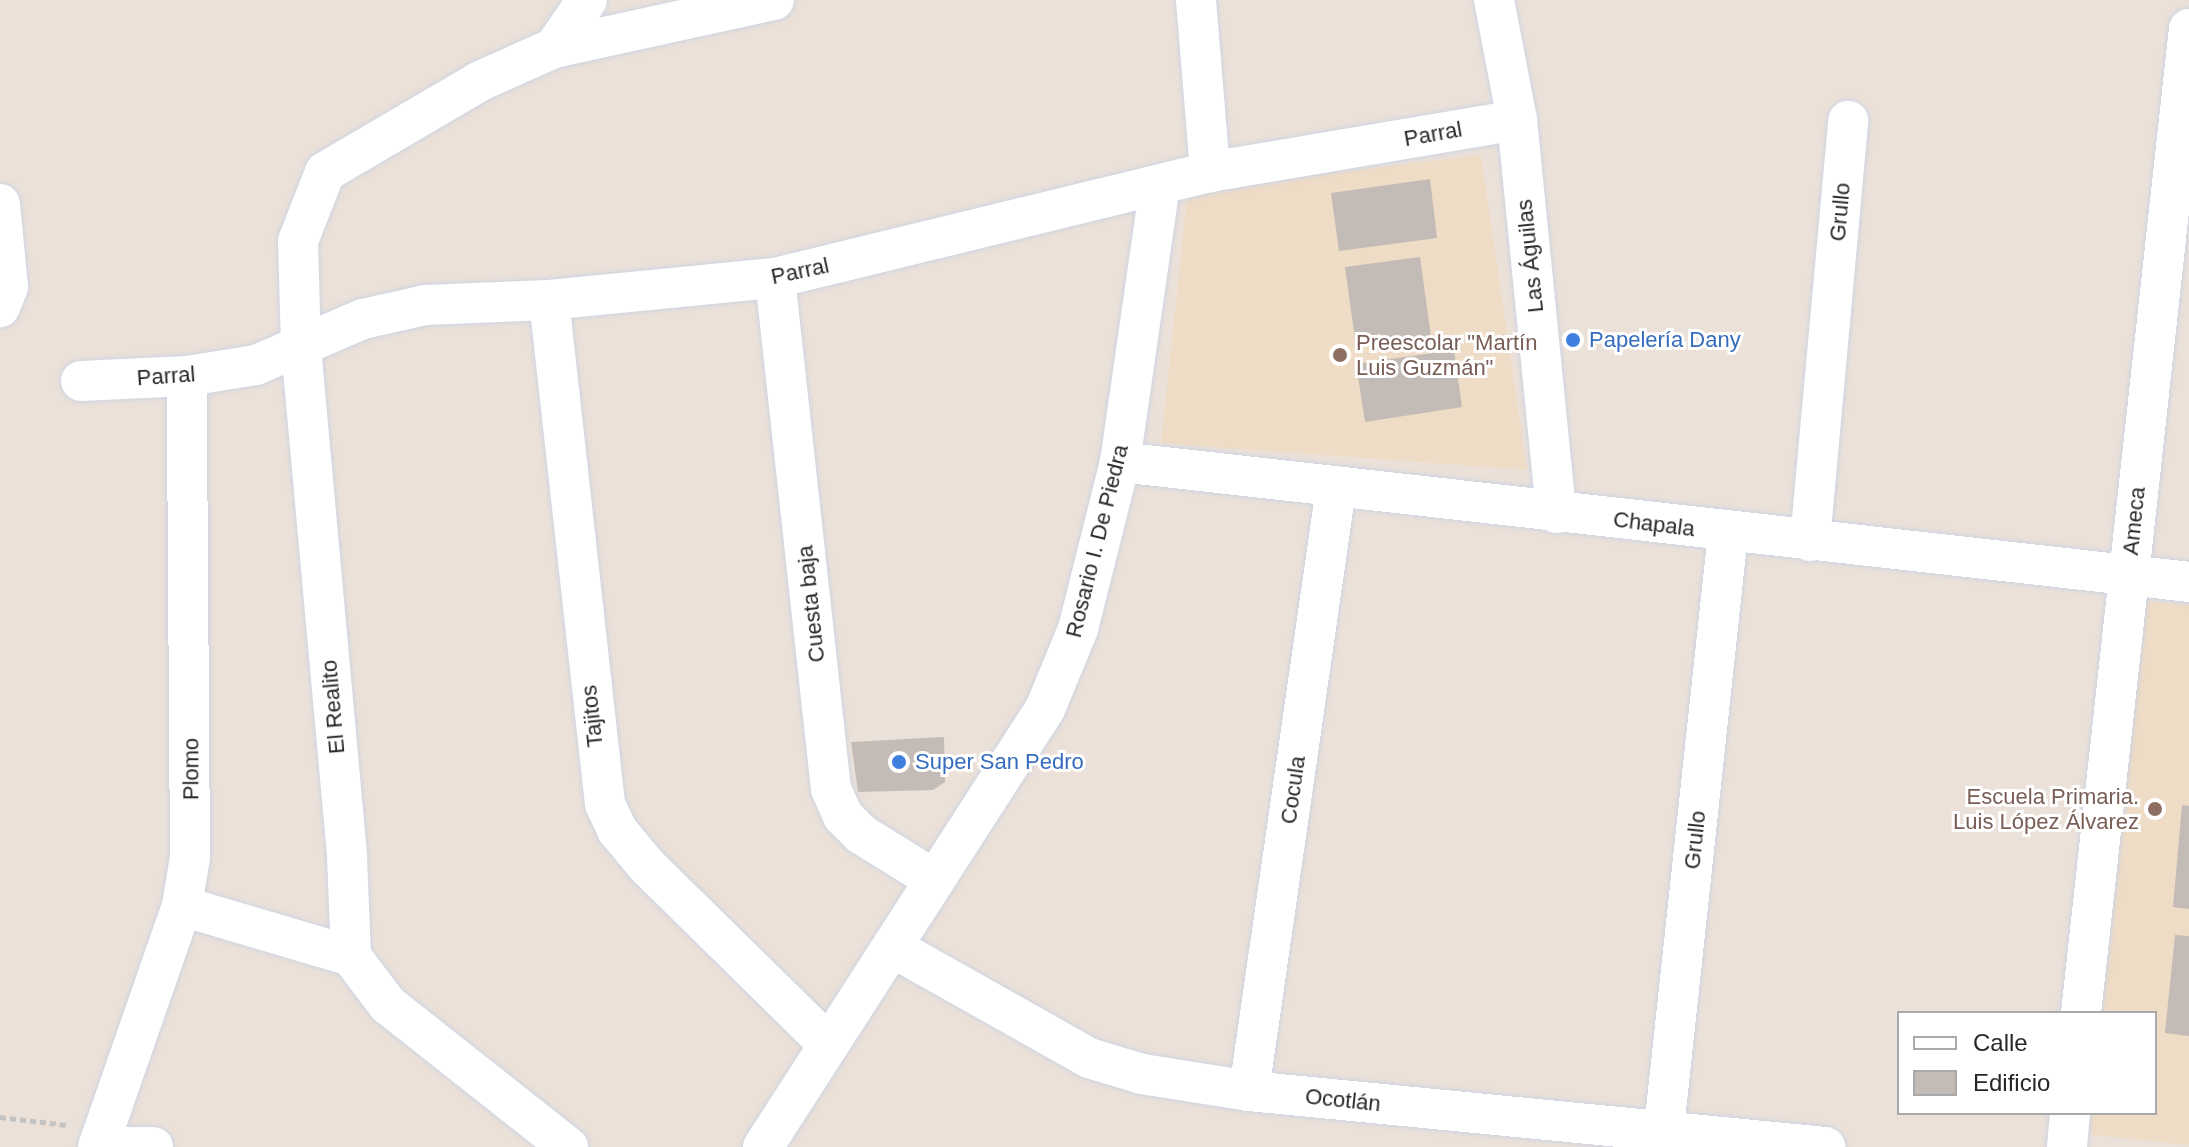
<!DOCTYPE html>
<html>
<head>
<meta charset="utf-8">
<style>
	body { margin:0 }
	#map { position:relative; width:2189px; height:1147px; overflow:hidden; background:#ece1d8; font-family:Arial,sans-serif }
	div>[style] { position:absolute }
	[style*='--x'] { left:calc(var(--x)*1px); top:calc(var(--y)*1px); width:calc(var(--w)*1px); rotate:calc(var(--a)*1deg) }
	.education>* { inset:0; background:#efdcc6 }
	.building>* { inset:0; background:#c3bbb5 }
	.path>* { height:5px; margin-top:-2.5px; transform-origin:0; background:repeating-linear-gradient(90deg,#c3c3c3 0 6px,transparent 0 10px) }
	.roads { filter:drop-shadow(0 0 2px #cdd4e3) drop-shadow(0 0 2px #cdd4e3) }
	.minor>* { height:40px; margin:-20px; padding:0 20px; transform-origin:20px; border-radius:20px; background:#fff }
	.dots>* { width:22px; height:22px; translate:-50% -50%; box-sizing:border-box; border:4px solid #fff; border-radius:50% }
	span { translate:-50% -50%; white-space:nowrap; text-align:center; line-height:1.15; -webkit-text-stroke:6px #fff; paint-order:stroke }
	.street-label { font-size:22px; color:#282828 }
	.shop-label { font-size:22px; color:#366cbe }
	.left { translate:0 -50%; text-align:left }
	.education-label { font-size:22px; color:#785e54 }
	.right { translate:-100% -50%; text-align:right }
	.legend { position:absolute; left:1897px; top:1011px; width:260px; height:104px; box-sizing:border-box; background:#fff; border:2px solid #a9a9a9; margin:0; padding:10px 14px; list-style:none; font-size:24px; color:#282828 }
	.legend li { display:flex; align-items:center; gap:16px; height:40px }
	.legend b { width:40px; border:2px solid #a9a9a9 }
</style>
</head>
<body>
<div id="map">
	<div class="education">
		<i style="clip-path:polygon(1481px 155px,1527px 470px,1161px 443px,1188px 190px)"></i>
		<i style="clip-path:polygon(2145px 601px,2189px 605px,2189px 1145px,2085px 1134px,2087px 1113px,2155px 1113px,2155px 1013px,2099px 1013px)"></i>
	</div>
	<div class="building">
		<i style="clip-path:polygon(1430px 179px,1437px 238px,1339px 251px,1331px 193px)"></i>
		<i style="clip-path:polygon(1420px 257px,1431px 337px,1356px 347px,1345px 267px)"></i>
		<i style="clip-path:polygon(1454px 350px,1462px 407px,1365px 422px,1356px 364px)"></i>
		<i style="clip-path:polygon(944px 737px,945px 782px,933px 790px,858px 792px,851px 742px)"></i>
		<i style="clip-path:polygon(2182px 805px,2189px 806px,2189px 909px,2173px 907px)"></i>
		<i style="clip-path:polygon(2175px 935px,2189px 936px,2189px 1036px,2165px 1033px)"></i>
	</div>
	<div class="path">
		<i style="--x:0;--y:1117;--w:67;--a:6.8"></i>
	</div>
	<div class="roads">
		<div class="minor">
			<i style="--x:1196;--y:0;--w:173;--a:85.3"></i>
			<i style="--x:1494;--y:0;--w:122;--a:79.1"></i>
			<i style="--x:1517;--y:120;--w:395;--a:84.3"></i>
			<i style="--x:554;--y:48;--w:58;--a:-55.5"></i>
			<i style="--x:0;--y:204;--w:83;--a:84.5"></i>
			<i style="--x:8;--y:287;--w:22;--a:112"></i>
			<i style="--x:775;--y:278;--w:514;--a:83.75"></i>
			<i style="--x:831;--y:789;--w:30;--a:66"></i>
			<i style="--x:843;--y:816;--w:25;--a:45"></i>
			<i style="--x:861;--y:834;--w:87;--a:31.9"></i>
			<i style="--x:549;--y:300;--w:507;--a:83.66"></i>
			<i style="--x:605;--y:804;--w:29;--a:65"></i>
			<i style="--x:617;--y:830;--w:47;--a:50.2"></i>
			<i style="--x:647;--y:866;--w:252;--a:44.5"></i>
			<i style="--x:81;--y:381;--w:106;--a:-2.7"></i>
			<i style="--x:187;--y:376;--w:70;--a:-9.1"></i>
			<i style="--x:256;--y:365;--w:116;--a:-23.3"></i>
			<i style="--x:363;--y:319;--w:64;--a:-12.7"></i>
			<i style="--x:425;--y:305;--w:124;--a:-2.3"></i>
			<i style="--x:549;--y:300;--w:227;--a:-5.6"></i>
			<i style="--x:775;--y:278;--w:448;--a:-13.7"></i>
			<i style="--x:1210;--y:172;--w:311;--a:-9.6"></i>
			<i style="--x:1120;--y:462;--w:1076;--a:6.4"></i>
			<i style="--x:1810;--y:541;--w:422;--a:-84.8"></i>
			<i style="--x:182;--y:906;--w:176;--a:16.5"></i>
			<i style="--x:892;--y:947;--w:226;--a:29.4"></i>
			<i style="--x:1089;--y:1058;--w:55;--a:16.8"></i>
			<i style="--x:1142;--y:1074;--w:108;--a:9"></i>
			<i style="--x:1249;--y:1091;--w:579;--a:5.55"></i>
			<i style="--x:2081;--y:1013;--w:990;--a:-83.74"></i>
			<i style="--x:1249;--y:1091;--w:608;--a:-81.78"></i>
			<i style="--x:98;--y:1147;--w:255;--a:-70.8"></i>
			<i style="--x:182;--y:906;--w:50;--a:-80.7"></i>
			<i style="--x:190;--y:857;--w:481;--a:-90.4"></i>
			<i style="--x:121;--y:1147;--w:32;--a:0"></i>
			<i style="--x:568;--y:1147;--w:229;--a:-141.7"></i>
			<i style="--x:388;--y:1005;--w:61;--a:-127.1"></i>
			<i style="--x:351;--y:956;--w:101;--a:-92.3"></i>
			<i style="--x:347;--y:855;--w:509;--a:-95.18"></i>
			<i style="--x:301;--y:348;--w:107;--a:-91.6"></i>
			<i style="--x:298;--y:241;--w:74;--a:-68.6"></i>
			<i style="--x:325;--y:172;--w:180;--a:-30.4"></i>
			<i style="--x:480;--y:81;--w:81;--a:-24"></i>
			<i style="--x:554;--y:48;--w:225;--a:-12.3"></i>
			<i style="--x:763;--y:1147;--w:521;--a:-57.23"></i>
			<i style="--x:1045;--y:709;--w:87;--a:-67.6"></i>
			<i style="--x:1078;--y:629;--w:172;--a:-75.9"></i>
			<i style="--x:1120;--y:462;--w:280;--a:-81.8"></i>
			<i style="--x:1662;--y:1147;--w:618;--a:-83.86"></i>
			<i style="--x:2067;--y:1147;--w:34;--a:-85"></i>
		</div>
	</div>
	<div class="dots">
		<i style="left:1573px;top:340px;background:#3f7fe0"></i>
		<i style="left:1340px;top:355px;background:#8d6e63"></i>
		<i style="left:899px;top:762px;background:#3f7fe0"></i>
		<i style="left:2155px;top:809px;background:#8d6e63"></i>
	</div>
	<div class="street-label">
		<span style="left:1433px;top:134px;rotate:-10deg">Parral</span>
		<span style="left:1840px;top:212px;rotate:-85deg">Grullo</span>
		<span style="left:1530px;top:256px;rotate:-96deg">Las Águilas</span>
		<span style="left:800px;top:271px;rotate:-12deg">Parral</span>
		<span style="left:166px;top:376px;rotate:-4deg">Parral</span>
		<span style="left:2134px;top:521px;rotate:-84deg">Ameca</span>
		<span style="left:1654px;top:524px;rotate:7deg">Chapala</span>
		<span style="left:1097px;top:541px;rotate:-76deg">Rosario I. De Piedra</span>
		<span style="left:811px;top:604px;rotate:-96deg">Cuesta baja</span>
		<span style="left:333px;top:707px;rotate:-95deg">El Realito</span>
		<span style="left:592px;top:716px;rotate:-96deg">Tajitos</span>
		<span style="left:191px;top:769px;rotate:-90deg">Plomo</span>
		<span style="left:1293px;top:790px;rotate:-82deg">Cocula</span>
		<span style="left:1695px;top:840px;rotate:-84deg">Grullo</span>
		<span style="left:1343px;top:1100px;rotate:6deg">Ocotlán</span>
	</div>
	<div class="shop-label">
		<span class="left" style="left:1589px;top:340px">Papelería Dany</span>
		<span class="left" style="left:915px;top:762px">Super San Pedro</span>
	</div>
	<div class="education-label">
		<span class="left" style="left:1356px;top:355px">Preescolar "Martín<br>Luis Guzmán"</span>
		<span class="right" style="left:2139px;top:809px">Escuela Primaria.<br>Luis López Álvarez</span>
	</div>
	<ul class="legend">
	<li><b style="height:10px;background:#fff"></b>Calle</li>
	<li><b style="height:22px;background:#c3bbb5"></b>Edificio</li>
	</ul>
</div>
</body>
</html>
